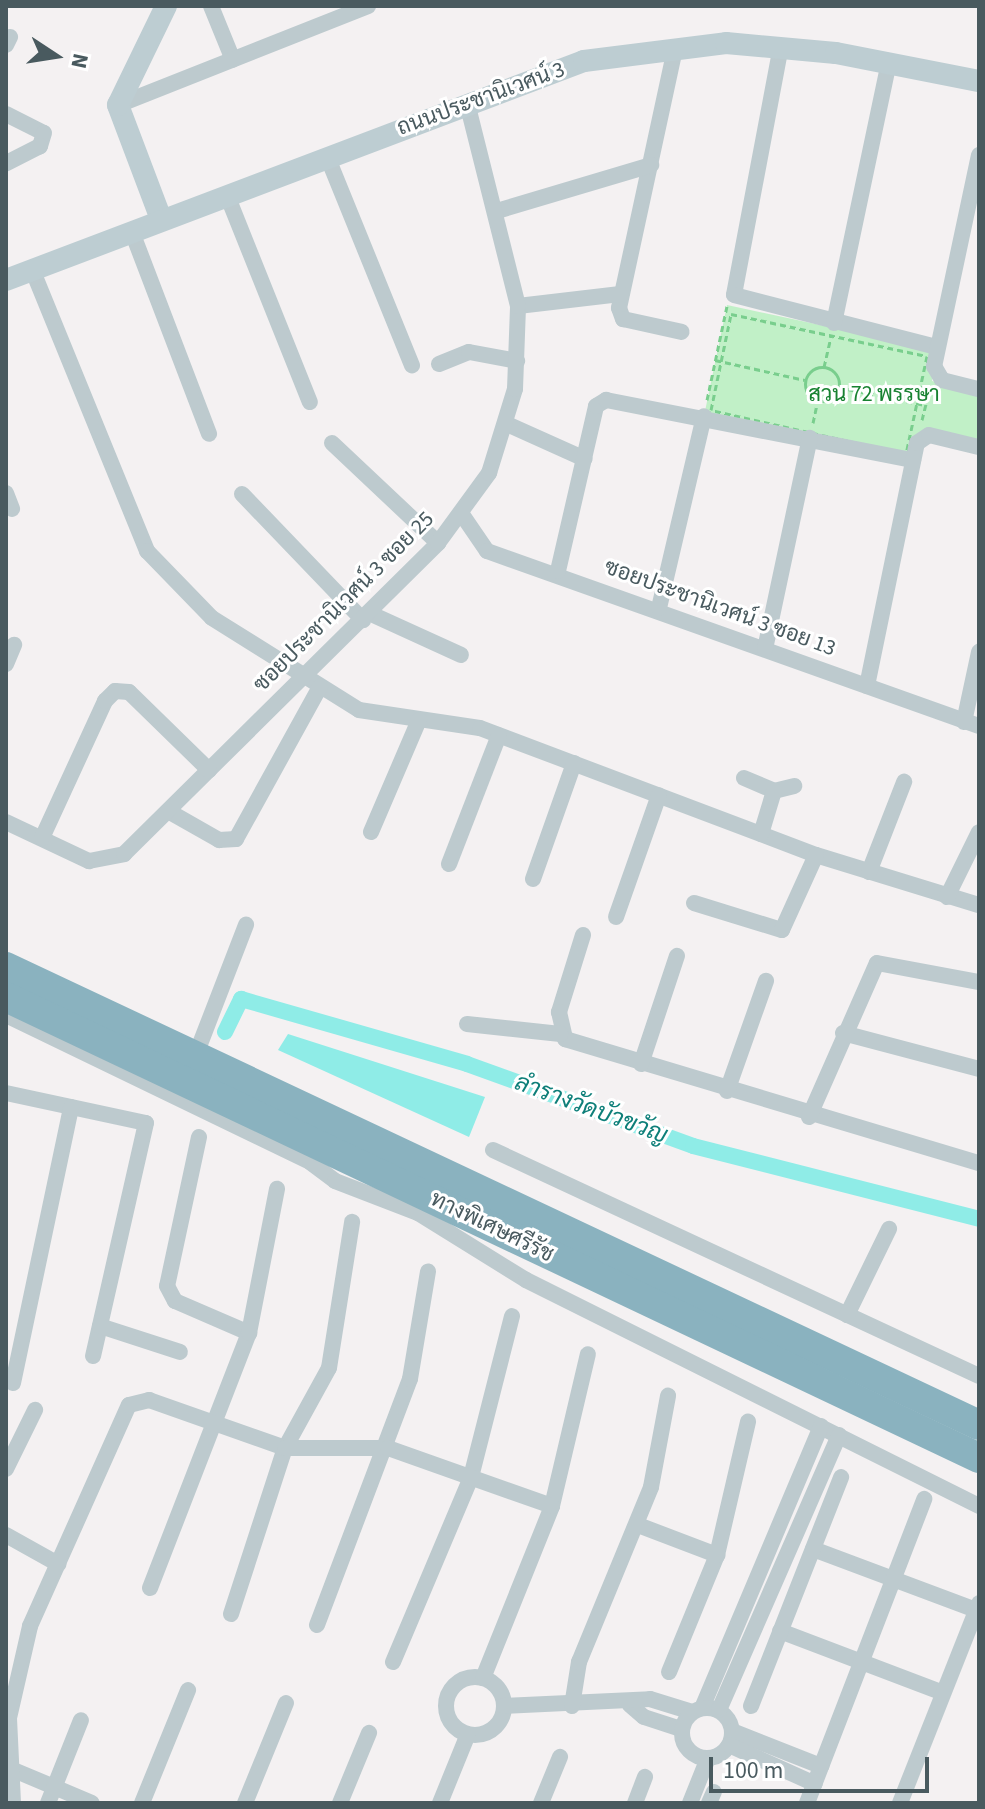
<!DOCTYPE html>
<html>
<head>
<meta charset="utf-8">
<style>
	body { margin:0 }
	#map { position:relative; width:985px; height:1809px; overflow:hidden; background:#f4f1f2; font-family:"Source Sans 3",Sarabun,sans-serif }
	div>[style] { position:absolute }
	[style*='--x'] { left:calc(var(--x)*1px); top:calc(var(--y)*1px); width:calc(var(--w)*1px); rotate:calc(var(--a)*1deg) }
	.green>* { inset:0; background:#c1f0c7 }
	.water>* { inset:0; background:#8fece7 }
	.canal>* { height:16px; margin:-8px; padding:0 8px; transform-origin:8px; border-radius:8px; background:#8fece7 }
	.path>* { height:3px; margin-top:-1.5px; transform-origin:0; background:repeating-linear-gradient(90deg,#79ce8d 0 6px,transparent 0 10px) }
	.path>.ring { margin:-1.5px; padding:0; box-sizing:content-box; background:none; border:3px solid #79ce8d; border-radius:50% }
	.street>* { height:16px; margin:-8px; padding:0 8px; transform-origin:8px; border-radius:8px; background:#bdcace }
	.street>.ring { margin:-8px; padding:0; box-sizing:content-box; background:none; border:16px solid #bdcace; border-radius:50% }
	.secondary>* { height:22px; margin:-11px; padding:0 11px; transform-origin:11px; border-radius:11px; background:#bdcdd2 }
	.highway>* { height:30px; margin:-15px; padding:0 15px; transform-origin:15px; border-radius:15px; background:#8ab2bf }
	span { translate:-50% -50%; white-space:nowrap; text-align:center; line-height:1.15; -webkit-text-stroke:6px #fff; paint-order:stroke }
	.street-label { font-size:22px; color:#495a5f }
	.park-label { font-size:22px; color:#188231 }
	.water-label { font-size:24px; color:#0e7f79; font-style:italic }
	.frame { position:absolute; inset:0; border:8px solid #495a5f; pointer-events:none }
	.north { position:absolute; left:16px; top:16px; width:80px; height:80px; -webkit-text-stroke:6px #fff; paint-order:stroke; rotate:102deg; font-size:22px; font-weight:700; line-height:32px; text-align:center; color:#495a5f }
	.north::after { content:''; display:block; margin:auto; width:28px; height:36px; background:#495a5f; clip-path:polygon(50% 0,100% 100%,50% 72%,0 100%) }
	.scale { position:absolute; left:709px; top:1757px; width:220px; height:36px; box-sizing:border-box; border:4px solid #495a5f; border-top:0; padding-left:10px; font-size:24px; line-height:28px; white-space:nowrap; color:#495a5f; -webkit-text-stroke:6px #fff; paint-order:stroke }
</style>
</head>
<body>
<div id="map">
	<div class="green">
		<i style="clip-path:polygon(727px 305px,937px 350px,932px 381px,979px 392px,979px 445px,920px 432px,914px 463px,704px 416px)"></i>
	</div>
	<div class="water">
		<i style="clip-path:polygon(288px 1034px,485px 1097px,469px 1137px,278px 1050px)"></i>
	</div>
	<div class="canal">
		<i style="--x:225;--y:1032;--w:37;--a:-64"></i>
		<i style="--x:241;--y:999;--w:235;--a:16"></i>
		<i style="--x:467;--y:1064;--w:240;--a:19.9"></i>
		<i style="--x:693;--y:1146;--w:295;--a:14.3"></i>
	</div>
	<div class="path">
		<i style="--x:731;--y:314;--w:200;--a:12.1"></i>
		<i style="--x:927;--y:356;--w:100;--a:102.1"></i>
		<i style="--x:906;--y:454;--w:200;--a:-167.3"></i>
		<i style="--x:711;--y:410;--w:98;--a:-78.2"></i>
		<i style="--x:715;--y:360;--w:92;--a:12.5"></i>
		<i style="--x:824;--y:367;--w:32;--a:-77"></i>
		<i class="ring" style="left:805px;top:367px;width:31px;height:31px"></i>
		<i style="--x:838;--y:387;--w:89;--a:11.7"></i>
		<i style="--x:707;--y:400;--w:96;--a:-78"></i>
		<i style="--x:922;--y:420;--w:32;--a:-76"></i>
		<i style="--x:813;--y:423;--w:24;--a:-78"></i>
	</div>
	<div class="street">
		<i style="--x:211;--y:6;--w:58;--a:67.8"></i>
		<i style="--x:6;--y:45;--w:9;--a:-63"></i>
		<i style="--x:781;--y:46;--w:253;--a:100.7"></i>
		<i style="--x:734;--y:295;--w:210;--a:14.4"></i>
		<i style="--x:675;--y:49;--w:265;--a:102.2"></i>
		<i style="--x:619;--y:308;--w:12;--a:70"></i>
		<i style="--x:623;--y:319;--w:60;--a:12.4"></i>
		<i style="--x:118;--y:105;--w:269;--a:-21.6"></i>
		<i style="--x:6;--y:114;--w:42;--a:26.6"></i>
		<i style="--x:44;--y:133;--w:14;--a:107"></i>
		<i style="--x:40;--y:146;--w:38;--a:153"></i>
		<i style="--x:979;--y:155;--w:216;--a:102"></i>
		<i style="--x:934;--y:366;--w:16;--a:60"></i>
		<i style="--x:942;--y:380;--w:38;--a:14"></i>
		<i style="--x:327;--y:156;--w:226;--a:67.9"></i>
		<i style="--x:227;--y:195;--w:223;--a:68.2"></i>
		<i style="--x:497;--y:211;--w:161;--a:-16.6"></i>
		<i style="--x:132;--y:232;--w:216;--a:69.1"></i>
		<i style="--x:32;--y:269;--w:305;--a:67.8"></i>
		<i style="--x:147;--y:551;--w:93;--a:45.9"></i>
		<i style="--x:212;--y:618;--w:173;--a:32"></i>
		<i style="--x:359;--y:710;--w:122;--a:8.5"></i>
		<i style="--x:480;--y:728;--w:359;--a:20.7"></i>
		<i style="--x:816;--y:855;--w:170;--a:17.1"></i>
		<i style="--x:518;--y:306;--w:103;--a:-6.7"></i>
		<i style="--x:834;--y:323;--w:266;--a:-78.1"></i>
		<i style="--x:439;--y:364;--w:32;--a:-22"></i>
		<i style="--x:469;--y:352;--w:49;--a:10.6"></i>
		<i style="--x:507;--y:424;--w:85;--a:24.2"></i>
		<i style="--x:332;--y:443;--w:146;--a:43.3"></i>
		<i style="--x:6;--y:493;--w:17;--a:69"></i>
		<i style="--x:242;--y:494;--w:175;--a:46.2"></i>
		<i style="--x:461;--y:513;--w:46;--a:55.6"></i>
		<i style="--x:487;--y:551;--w:522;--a:19.58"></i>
		<i style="--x:558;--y:571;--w:169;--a:-77"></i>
		<i style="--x:596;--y:406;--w:12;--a:-31"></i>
		<i style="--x:606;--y:400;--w:313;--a:11.1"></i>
		<i style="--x:659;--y:608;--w:197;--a:-76.8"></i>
		<i style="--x:369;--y:613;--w:101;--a:24.5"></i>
		<i style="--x:765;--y:649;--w:216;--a:-78"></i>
		<i style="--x:6;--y:664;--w:21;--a:-67"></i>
		<i style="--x:867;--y:686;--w:248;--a:-78.4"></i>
		<i style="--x:917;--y:443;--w:14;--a:-34"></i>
		<i style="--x:929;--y:435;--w:51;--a:13.5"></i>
		<i style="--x:964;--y:722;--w:72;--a:-77.9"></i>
		<i style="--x:744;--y:778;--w:33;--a:23"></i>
		<i style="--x:774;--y:791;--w:21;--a:-14"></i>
		<i style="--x:168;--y:811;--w:59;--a:29.6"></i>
		<i style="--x:219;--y:840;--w:17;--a:-3"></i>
		<i style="--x:236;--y:839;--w:174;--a:-61.1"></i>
		<i style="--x:6;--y:822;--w:92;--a:25.2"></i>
		<i style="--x:89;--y:861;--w:36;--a:-11"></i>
		<i style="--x:124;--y:854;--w:442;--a:-44.7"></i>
		<i style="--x:438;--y:543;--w:87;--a:-53.9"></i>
		<i style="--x:489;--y:473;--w:88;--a:-72.8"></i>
		<i style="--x:515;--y:389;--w:83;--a:-87.9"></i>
		<i style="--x:518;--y:306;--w:209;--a:-104.1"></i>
		<i style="--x:371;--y:832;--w:122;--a:-66.8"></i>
		<i style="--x:761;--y:834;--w:45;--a:-73.2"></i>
		<i style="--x:42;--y:838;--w:151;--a:-65.3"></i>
		<i style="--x:105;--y:701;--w:14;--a:-45"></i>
		<i style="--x:115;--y:691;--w:14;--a:4"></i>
		<i style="--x:129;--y:692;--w:112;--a:44.3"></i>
		<i style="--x:449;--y:864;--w:138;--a:-68.8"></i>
		<i style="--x:869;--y:872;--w:97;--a:-68.7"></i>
		<i style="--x:533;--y:879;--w:123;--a:-70.5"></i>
		<i style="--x:947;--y:897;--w:72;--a:-63.8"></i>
		<i style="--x:694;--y:903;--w:92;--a:17.1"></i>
		<i style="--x:782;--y:930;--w:82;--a:-65.6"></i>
		<i style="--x:616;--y:917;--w:129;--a:-70.6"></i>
		<i style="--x:583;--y:935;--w:81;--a:107.3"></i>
		<i style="--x:559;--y:1012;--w:28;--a:77"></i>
		<i style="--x:565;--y:1039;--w:432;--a:16.7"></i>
		<i style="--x:6;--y:1015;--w:338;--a:25.8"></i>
		<i style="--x:310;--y:1162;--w:31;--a:37"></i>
		<i style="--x:335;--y:1181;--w:89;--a:21.1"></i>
		<i style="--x:418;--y:1213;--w:127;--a:31.8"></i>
		<i style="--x:526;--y:1280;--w:506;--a:26.51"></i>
		<i style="--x:467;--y:1024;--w:94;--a:6.1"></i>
		<i style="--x:843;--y:1033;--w:141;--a:14.8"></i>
		<i style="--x:200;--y:1044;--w:128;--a:-68.9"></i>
		<i style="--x:641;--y:1064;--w:114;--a:-71.6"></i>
		<i style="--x:727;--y:1091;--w:117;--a:-70.5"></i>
		<i style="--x:6;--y:1093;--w:143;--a:12.1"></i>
		<i style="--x:146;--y:1123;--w:239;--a:102.8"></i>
		<i style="--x:809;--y:1117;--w:168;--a:-66.2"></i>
		<i style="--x:877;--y:963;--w:104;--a:10.6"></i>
		<i style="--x:199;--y:1137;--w:152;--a:102.1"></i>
		<i style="--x:167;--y:1286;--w:17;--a:62"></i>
		<i style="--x:175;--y:1301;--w:81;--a:23.4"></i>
		<i style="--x:493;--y:1150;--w:536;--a:24.94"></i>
		<i style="--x:847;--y:1315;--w:96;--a:-64"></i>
		<i style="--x:100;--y:1326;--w:84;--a:18"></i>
		<i style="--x:13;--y:1383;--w:282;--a:-78.1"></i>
		<i style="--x:6;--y:1469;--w:66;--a:-63.8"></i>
		<i style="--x:638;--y:1525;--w:85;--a:20.8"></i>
		<i style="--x:6;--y:1535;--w:60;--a:29.1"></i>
		<i style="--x:813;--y:1549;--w:174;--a:20.5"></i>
		<i style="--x:150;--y:1588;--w:274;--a:-68.8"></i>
		<i style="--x:249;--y:1333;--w:147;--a:-79"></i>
		<i style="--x:231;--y:1614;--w:175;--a:-72"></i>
		<i style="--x:285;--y:1448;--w:91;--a:-61.2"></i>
		<i style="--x:329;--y:1368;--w:148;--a:-81"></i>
		<i style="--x:317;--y:1625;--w:263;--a:-69.3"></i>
		<i style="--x:410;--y:1379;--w:109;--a:-80.5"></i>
		<i style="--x:780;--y:1631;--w:174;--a:20.8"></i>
		<i style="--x:393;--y:1662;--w:201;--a:-67.1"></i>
		<i style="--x:471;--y:1477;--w:166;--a:-75.7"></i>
		<i style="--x:669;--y:1672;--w:126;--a:-67.7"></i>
		<i style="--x:717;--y:1555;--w:137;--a:-76.9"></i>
		<i class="ring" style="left:446px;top:1677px;width:42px;height:42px"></i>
		<i style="--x:483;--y:1678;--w:185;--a:-68.1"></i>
		<i style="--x:552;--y:1506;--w:156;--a:-76.7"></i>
		<i style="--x:630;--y:1705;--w:18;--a:41"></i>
		<i style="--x:644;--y:1717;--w:40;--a:18"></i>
		<i style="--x:504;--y:1706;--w:146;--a:-2.7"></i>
		<i style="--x:650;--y:1699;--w:44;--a:17.2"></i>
		<i style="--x:572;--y:1706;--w:45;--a:-81"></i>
		<i style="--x:579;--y:1662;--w:189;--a:-67.6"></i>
		<i style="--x:651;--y:1487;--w:93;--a:-79.4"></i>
		<i style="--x:751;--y:1706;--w:246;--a:-68.5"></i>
		<i style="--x:702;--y:1708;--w:306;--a:-67.1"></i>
		<i class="ring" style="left:682px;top:1708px;width:34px;height:34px"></i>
		<i style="--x:719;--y:1710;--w:300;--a:-66.4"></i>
		<i style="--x:732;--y:1731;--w:96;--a:21.5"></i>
		<i style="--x:729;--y:1745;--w:94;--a:24.4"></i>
		<i style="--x:16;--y:1771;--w:82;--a:22.8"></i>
		<i style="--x:13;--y:1803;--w:85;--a:-92.7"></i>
		<i style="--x:9;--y:1718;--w:94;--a:-77.1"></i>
		<i style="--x:30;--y:1626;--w:242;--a:-65.9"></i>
		<i style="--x:129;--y:1405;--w:21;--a:-14"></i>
		<i style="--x:149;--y:1400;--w:144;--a:19.4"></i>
		<i style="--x:285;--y:1448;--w:103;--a:0"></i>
		<i style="--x:388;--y:1448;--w:174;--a:19.5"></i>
		<i style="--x:48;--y:1803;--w:89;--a:-68.3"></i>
		<i style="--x:142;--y:1803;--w:122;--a:-67.8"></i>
		<i style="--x:245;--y:1803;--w:108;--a:-67.7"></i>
		<i style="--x:340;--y:1803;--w:76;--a:-67.5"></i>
		<i style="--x:440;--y:1803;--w:74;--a:-67.9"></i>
		<i style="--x:541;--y:1803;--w:50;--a:-67.6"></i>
		<i style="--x:635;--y:1803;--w:28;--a:-69"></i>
		<i style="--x:690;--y:1803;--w:48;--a:-68.2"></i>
		<i style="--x:709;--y:1803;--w:12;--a:-66"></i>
		<i style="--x:807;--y:1803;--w:326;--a:-68.9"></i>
		<i style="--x:900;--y:1803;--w:215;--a:-68.4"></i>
	</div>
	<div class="secondary">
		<i style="--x:161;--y:219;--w:122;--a:-110.7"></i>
		<i style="--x:118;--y:105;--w:110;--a:-64.1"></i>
		<i style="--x:6;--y:280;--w:618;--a:-20.75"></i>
		<i style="--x:584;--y:61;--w:143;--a:-7.2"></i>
		<i style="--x:726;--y:43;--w:110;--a:5.2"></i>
		<i style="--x:836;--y:53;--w:146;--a:11.1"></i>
	</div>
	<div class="highway">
		<i style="--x:6;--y:967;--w:1075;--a:25.21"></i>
		<i style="--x:6;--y:997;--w:1077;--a:25.35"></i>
	</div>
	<div class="street-label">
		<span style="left:481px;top:99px;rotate:-20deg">ถนนประชานิเวศน์ 3</span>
		<span style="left:344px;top:602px;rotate:-45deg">ซอยประชานิเวศน์ 3 ซอย 25</span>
		<span style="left:720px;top:608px;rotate:20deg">ซอยประชานิเวศน์ 3 ซอย 13</span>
		<span style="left:492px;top:1227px;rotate:26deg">ทางพิเศษศรีรัช</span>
	</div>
	<div class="park-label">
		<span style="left:874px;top:395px">สวน 72 พรรษา</span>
	</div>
	<div class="water-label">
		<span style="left:591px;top:1109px;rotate:20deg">ลำรางวัดบัวขวัญ</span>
	</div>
	<div class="frame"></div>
	<div class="north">N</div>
	<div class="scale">100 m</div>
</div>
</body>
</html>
